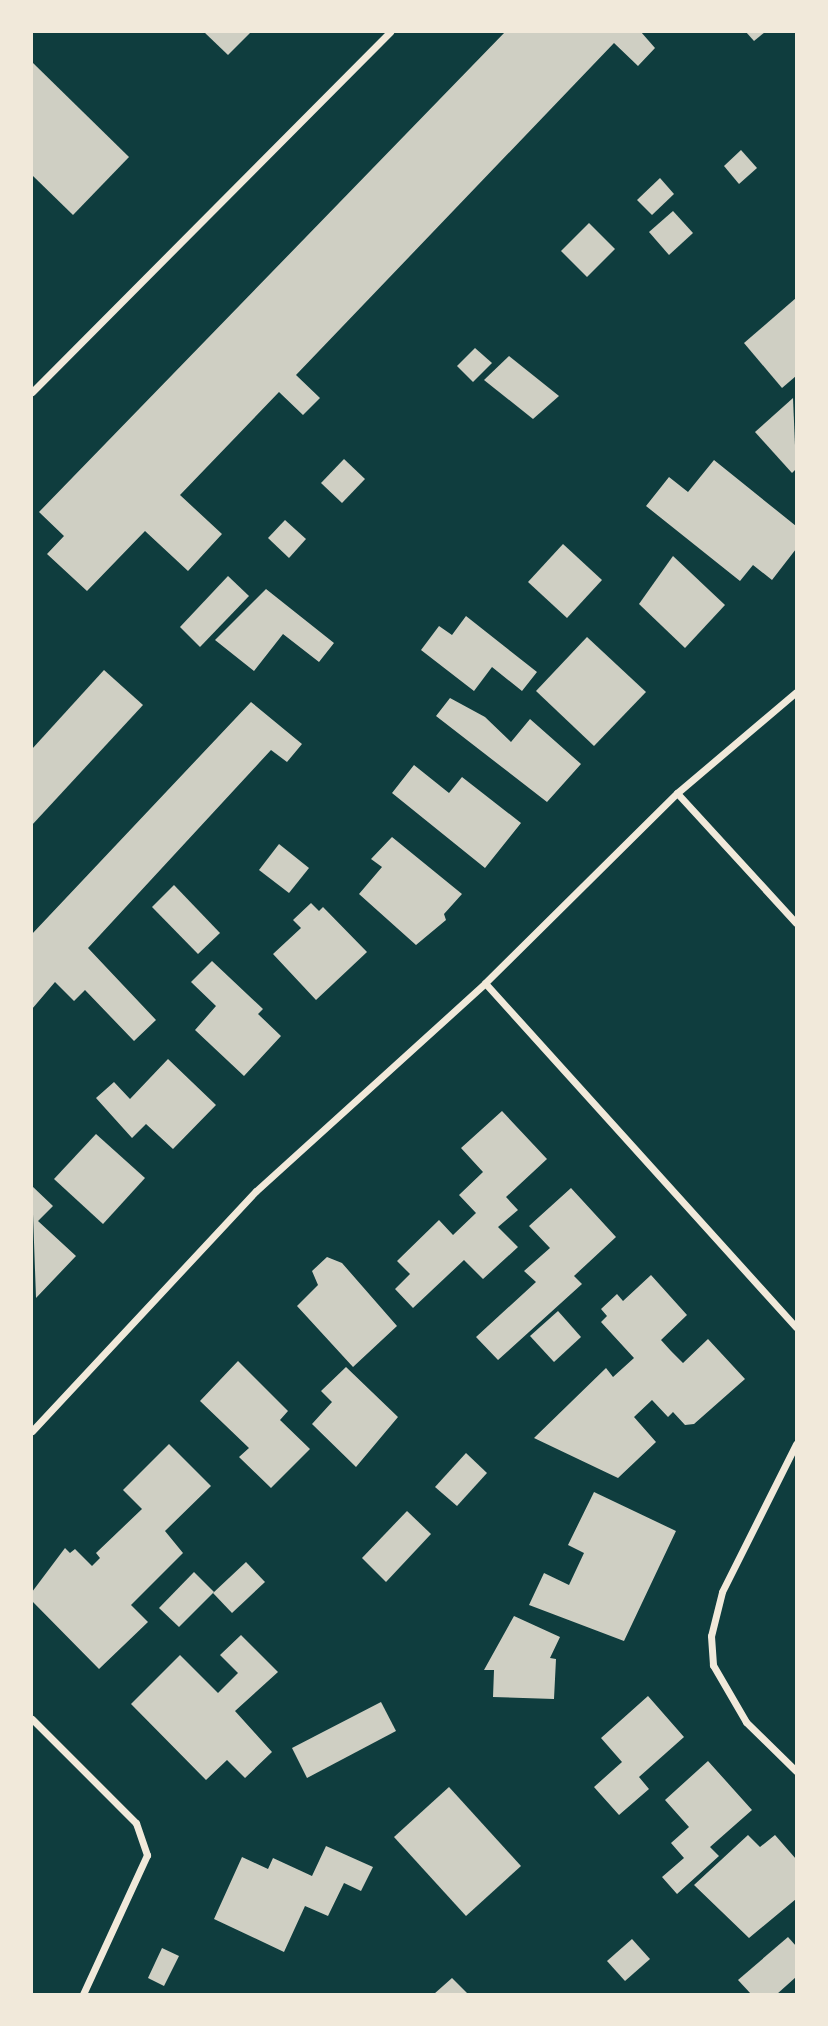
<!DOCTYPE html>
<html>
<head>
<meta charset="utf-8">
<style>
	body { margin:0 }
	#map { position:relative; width:828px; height:2026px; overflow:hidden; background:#0f3d3e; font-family:Signika,sans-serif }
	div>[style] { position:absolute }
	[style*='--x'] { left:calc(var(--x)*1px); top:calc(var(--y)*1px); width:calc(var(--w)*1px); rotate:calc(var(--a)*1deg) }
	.building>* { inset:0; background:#cfcfc3 }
	.minor>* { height:7px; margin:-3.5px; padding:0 3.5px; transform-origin:3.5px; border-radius:3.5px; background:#f1e9da }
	span { translate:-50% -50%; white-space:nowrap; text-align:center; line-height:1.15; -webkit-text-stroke:7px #f1e9da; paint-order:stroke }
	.frame { position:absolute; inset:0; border:33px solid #f1e9da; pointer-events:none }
</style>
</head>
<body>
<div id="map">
	<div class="building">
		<i style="clip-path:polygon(204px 32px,251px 32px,228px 55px)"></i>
		<i style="clip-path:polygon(505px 32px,641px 32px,655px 48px,638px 66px,614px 43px,296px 375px,320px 398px,303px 415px,279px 392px,180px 495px,222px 534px,188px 571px,145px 531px,87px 591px,47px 554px,64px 536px,39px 512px)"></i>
		<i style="clip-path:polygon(746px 32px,765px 32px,754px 41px)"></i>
		<i style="clip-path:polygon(32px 62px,129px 157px,73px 215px,32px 175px)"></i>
		<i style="clip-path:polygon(741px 150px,757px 168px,739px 184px,724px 166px)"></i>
		<i style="clip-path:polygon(660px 178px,674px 194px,652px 215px,637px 200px)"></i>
		<i style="clip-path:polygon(673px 211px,693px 233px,669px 255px,649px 232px)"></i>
		<i style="clip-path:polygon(589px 223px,615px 249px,587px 277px,561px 251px)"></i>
		<i style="clip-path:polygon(796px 298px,796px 376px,782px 388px,744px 343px)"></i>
		<i style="clip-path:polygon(475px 348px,492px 363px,473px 382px,457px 366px)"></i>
		<i style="clip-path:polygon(509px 356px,559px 396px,533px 419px,484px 380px)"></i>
		<i style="clip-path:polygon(793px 398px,796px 469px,792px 473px,755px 432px)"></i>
		<i style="clip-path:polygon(344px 459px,365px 479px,342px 503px,321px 483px)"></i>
		<i style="clip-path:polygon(714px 460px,796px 526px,796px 549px,772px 580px,753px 565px,740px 581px,646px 506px,669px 477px,688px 492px)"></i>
		<i style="clip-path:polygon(285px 520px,306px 539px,289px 558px,268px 538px)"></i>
		<i style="clip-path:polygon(563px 544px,602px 580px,567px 618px,528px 582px)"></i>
		<i style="clip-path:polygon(673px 556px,725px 605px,685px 648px,639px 604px)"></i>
		<i style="clip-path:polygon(228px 576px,249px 596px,200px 647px,180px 627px)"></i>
		<i style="clip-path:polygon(266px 589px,334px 643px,319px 662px,283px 634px,254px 671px,215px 640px)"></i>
		<i style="clip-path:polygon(466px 616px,537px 672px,522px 691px,492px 667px,474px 691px,421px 650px,439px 626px,452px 635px)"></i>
		<i style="clip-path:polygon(587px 637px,646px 692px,594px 746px,536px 691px)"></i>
		<i style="clip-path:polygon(104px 670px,143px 705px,32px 825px,32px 749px)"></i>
		<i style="clip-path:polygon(450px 698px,485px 717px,511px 742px,530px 719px,581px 764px,547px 802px,436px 716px)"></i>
		<i style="clip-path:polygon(251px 702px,302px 744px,287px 762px,271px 750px,88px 948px,156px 1020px,134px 1041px,85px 990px,74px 1001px,55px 982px,32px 1009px,32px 934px)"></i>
		<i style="clip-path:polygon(414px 765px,449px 793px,462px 777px,521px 823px,485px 868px,392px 793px)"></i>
		<i style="clip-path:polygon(392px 837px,462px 894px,444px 914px,446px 920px,416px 945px,359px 894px,382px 867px,371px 859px)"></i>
		<i style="clip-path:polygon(279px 844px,309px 868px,289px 893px,259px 870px)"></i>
		<i style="clip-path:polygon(174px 885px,220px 933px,198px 954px,152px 907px)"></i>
		<i style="clip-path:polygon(311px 903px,319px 911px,323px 907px,367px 952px,316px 1000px,273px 954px,301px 928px,293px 920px)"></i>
		<i style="clip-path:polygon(212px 961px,263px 1009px,258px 1014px,281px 1036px,244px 1076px,195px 1030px,216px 1006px,191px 982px)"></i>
		<i style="clip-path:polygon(168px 1059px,216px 1105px,173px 1149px,146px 1124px,132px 1138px,96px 1098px,114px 1082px,130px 1099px)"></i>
		<i style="clip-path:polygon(502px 1111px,547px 1159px,506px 1197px,518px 1210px,498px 1227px,518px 1247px,483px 1279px,464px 1260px,413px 1308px,395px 1289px,410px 1274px,397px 1261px,439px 1220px,453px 1235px,476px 1213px,459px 1195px,483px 1172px,461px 1148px)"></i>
		<i style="clip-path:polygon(96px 1134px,145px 1178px,103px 1224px,54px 1179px)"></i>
		<i style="clip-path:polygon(32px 1186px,53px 1206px,38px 1221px,76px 1256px,36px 1298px)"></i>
		<i style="clip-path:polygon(571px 1188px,616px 1237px,574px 1276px,582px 1284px,498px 1360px,476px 1337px,536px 1282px,524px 1271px,550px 1248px,529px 1226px)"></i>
		<i style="clip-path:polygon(327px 1257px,342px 1263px,397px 1326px,353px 1367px,297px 1306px,318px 1285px,312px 1271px)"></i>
		<i style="clip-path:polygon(651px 1275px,687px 1315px,661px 1340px,671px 1351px,683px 1363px,708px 1339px,745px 1379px,694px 1424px,685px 1425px,673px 1412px,668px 1417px,652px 1400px,634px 1417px,656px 1442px,618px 1478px,534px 1438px,606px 1368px,613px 1377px,634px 1358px,601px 1322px,607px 1316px,601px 1309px,617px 1294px,623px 1301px)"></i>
		<i style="clip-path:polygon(558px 1311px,581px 1337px,554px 1362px,530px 1336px)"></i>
		<i style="clip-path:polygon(238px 1361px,288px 1411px,280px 1420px,310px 1449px,271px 1488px,239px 1457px,249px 1448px,200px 1401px)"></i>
		<i style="clip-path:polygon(346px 1367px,398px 1417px,356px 1467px,312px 1424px,332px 1402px,321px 1391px)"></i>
		<i style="clip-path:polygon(169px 1444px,211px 1486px,165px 1531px,183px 1553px,131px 1605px,148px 1622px,99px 1669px,32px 1601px,32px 1592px,65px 1548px,70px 1553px,75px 1549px,92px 1566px,100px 1558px,96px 1553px,142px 1509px,123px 1490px)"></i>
		<i style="clip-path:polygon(466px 1453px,487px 1473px,457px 1506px,435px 1487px)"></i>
		<i style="clip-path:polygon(594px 1492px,676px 1531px,624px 1641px,529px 1605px,544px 1573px,569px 1585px,584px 1553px,568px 1545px)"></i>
		<i style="clip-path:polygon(407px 1511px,431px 1534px,386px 1582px,362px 1558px)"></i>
		<i style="clip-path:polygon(246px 1562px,265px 1582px,232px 1613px,213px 1593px)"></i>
		<i style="clip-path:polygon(194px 1572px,214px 1592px,179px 1627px,159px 1608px)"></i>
		<i style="clip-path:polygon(514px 1616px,560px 1637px,550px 1658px,556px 1659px,554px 1699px,493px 1697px,494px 1670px,484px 1670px)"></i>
		<i style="clip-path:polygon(241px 1635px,278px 1672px,235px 1711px,272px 1752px,245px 1778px,227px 1760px,206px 1780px,131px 1704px,180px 1655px,218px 1693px,238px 1673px,220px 1655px)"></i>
		<i style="clip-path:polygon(648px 1696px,684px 1737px,639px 1777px,649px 1789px,619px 1815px,594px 1787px,622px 1762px,601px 1738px)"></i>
		<i style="clip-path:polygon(381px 1702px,396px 1731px,307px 1778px,292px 1748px)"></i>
		<i style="clip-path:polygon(708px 1761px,752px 1810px,710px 1847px,719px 1856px,677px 1894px,662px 1877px,684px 1858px,671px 1843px,689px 1827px,665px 1800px)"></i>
		<i style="clip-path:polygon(449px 1787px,521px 1866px,466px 1916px,394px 1837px)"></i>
		<i style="clip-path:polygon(748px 1835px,760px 1847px,775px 1835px,796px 1859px,796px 1899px,749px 1938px,694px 1885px)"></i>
		<i style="clip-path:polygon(326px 1846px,373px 1867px,361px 1891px,344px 1883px,328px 1916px,305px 1906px,284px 1952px,214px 1919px,242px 1857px,268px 1869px,273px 1858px,312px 1876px)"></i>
		<i style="clip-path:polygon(788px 1937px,796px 1946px,796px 1977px,777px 1994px,751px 1994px,738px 1980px)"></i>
		<i style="clip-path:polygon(632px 1939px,650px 1959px,625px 1981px,607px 1961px)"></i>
		<i style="clip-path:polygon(162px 1948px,179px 1956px,164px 1986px,148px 1978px)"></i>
		<i style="clip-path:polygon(452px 1978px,468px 1994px,434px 1994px)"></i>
	</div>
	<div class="minor">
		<i style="--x:32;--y:392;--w:508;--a:-45.16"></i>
		<i style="--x:677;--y:793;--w:176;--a:47.5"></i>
		<i style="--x:485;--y:983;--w:464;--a:47.9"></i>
		<i style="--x:32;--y:1431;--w:328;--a:-47"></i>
		<i style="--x:256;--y:1191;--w:309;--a:-42.2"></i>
		<i style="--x:485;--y:983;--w:270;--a:-44.7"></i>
		<i style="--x:677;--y:793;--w:156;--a:-40.3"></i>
		<i style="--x:796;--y:1444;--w:165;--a:116.6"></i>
		<i style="--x:722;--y:1592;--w:45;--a:104"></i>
		<i style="--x:711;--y:1636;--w:29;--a:86"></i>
		<i style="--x:713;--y:1665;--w:66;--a:59.9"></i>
		<i style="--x:746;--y:1722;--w:70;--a:44.4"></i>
		<i style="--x:32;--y:1719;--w:147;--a:45"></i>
		<i style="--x:136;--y:1823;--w:34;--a:71"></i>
		<i style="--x:147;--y:1855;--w:153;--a:114.7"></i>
	</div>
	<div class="frame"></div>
</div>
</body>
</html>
